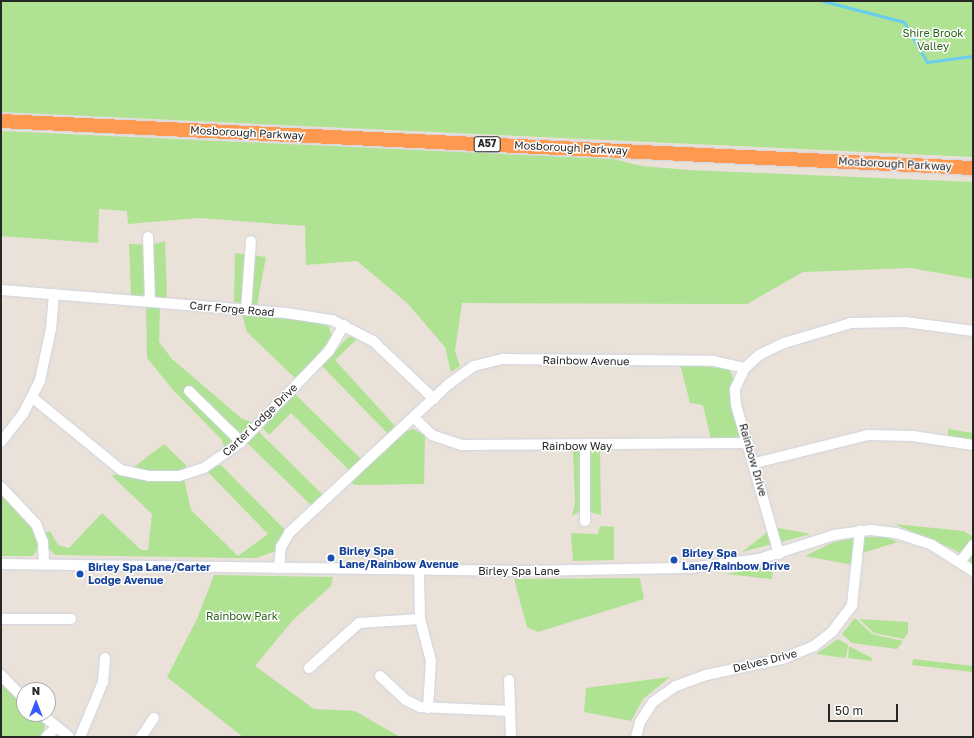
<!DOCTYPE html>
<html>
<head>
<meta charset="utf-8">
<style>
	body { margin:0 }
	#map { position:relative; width:974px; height:738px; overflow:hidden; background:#eae2d8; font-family:"Golos Text",sans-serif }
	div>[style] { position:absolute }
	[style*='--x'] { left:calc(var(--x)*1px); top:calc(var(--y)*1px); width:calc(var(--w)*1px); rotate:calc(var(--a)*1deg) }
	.green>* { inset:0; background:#afe293 }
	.stream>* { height:3px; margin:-1.5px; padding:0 1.5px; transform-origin:1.5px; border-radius:1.5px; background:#69cdef }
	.roads { filter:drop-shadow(0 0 1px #ced2e1) drop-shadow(0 0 1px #ced2e1) }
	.minor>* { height:10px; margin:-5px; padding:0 5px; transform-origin:5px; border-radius:5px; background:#fff }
	.highway>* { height:14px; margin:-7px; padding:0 7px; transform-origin:7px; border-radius:7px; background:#ff994f }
	.dots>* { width:11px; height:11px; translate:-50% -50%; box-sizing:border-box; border:2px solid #fff; border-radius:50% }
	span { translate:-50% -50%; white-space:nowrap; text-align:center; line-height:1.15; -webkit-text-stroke:3px #fff; paint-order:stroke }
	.shield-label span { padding:1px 3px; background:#fff; border:1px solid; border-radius:3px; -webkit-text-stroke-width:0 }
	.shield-label { font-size:10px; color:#272727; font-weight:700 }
	.park-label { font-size:11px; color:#296418 }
	.street-label { font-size:11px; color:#272727 }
	.transit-label { font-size:11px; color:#164399; font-weight:700 }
	.left { translate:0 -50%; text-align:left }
	.frame { position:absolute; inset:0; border:2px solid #272727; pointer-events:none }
	.north { position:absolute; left:16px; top:682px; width:40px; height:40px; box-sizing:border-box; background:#fff; border:1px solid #a9a9a9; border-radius:50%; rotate:0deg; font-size:11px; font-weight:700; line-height:16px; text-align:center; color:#272727 }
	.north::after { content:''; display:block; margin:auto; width:14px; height:18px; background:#355cfb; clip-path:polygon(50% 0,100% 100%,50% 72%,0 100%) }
	.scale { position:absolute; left:828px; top:704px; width:70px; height:18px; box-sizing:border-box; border:2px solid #272727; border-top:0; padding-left:5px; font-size:12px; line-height:14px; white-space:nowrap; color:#272727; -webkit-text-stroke:3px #fff; paint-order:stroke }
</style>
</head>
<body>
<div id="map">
	<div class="green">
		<i style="clip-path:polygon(1px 1px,973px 1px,973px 157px,1px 112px)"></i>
		<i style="clip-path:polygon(1px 131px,614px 159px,642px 166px,689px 170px,973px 182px,973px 279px,910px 268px,803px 272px,747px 304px,462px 303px,455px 351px,460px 366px,451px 372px,445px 347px,407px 303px,357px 261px,306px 265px,305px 226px,199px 218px,128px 224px,127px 211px,99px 209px,98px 243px,1px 236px)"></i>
		<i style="clip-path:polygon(165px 241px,167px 298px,131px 296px,129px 244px,152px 245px)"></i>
		<i style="clip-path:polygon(235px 253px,266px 257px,257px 305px,234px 302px)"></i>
		<i style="clip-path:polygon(146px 307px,160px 307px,159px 342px,172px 359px,241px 418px,253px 423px,225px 451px,222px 440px,173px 390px,147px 358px)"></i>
		<i style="clip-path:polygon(242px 314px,318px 322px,329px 327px,332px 337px,297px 380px,247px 332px)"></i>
		<i style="clip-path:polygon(348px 337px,358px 338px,335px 360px,395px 426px,388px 434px,322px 366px)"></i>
		<i style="clip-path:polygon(680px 364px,729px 369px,734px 380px,740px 437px,711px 440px,703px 405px,690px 403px)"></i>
		<i style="clip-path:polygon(294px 393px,361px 459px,350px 471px,291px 413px,269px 435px,261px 426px)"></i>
		<i style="clip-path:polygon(413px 429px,425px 435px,424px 484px,354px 485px,350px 481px,403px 433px)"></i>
		<i style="clip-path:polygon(948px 429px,973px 433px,973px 441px,948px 436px)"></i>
		<i style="clip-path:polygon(257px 430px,323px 495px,312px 506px,246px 442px)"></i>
		<i style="clip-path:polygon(164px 444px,186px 465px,184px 479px,191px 510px,238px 556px,268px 534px,204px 468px,221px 465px,285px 530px,276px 551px,256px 558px,237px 558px,55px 555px,49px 549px,45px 533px,50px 531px,58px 545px,69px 548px,102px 513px,141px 550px,148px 550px,152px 514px,112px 476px,134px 467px)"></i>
		<i style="clip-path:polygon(600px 449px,601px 515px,582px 510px,572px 516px,575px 504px,573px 451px)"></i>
		<i style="clip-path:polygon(1px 493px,37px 535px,39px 546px,33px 556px,1px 556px)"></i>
		<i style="clip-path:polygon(894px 524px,964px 531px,973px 537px,973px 564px,955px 550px)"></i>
		<i style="clip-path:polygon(600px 526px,614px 527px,614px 560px,573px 561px,571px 533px,598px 534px)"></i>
		<i style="clip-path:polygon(772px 528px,778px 528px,811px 534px,742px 552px)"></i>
		<i style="clip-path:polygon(860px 537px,886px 537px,898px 542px,859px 554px,858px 566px,805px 556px,834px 542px)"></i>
		<i style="clip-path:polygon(774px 564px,772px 579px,726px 574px,763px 567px)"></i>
		<i style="clip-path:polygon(214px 575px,333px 577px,331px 586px,292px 621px,255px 666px,314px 709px,355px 711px,400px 737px,243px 737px,167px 677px,197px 619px)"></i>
		<i style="clip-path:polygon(640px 578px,644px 599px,538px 632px,527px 627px,514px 579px)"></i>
		<i style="clip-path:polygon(855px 618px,872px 634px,903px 641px,897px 649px,852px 643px,842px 634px)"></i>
		<i style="clip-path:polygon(859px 619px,908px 622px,908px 632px,904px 639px,874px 633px)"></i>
		<i style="clip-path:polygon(838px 639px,848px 645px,846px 658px,816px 654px)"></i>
		<i style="clip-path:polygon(849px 646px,872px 658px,872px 661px,848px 658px)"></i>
		<i style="clip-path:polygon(913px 659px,973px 666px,973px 672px,912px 665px)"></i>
		<i style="clip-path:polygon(670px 677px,643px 699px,631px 721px,584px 712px,586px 688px)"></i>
		<i style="clip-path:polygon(1px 684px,24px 704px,24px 714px,34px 714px,45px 725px,42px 737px,1px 737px)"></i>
	</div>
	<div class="stream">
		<i style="--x:823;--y:1;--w:84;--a:14.5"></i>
		<i style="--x:904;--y:22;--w:46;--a:60.1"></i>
		<i style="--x:927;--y:62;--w:46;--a:-7.4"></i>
	</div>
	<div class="roads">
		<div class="minor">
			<i style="--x:148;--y:237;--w:65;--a:88.2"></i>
			<i style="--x:1;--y:290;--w:286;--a:4.6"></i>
			<i style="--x:286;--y:313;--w:47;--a:8.7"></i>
			<i style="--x:332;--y:320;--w:46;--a:27.1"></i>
			<i style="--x:373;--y:341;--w:84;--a:43.6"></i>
			<i style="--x:246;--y:310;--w:69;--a:-85.9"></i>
			<i style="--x:189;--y:391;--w:73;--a:44.4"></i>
			<i style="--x:33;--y:398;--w:114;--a:39.3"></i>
			<i style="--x:121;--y:470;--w:29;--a:12"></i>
			<i style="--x:149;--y:476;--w:30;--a:0"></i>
			<i style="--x:179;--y:476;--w:26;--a:-18"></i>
			<i style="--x:204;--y:468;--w:45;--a:-35.1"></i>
			<i style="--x:241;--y:442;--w:127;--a:-46"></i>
			<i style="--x:329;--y:351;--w:30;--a:-60"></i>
			<i style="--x:414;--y:418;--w:25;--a:43"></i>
			<i style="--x:432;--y:435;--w:31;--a:19"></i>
			<i style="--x:461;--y:445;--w:287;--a:-0.4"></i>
			<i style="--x:1;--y:442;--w:36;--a:-52"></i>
			<i style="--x:23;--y:414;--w:38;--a:-63"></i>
			<i style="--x:40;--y:380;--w:52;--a:-77.8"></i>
			<i style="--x:51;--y:329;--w:35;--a:-85"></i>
			<i style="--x:755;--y:463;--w:116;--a:-13.9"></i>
			<i style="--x:868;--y:435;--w:45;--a:1.3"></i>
			<i style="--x:913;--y:436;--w:61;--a:8.5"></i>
			<i style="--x:1;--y:487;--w:51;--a:46.6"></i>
			<i style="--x:36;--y:524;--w:19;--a:69"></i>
			<i style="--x:43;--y:542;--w:22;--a:87"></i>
			<i style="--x:585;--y:521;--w:74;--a:-90"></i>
			<i style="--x:779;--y:554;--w:155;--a:-106.1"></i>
			<i style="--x:736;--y:405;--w:16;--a:-94"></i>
			<i style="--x:735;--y:389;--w:23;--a:-65"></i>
			<i style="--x:745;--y:368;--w:19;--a:-43"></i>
			<i style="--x:759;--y:355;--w:28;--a:-26"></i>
			<i style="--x:784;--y:343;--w:70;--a:-16.6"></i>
			<i style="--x:851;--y:323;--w:54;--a:-1.1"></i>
			<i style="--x:905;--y:322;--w:69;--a:7.5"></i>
			<i style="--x:961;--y:561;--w:20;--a:-53"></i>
			<i style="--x:1;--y:564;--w:526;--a:0.76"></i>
			<i style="--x:527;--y:571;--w:163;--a:-1.1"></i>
			<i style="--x:690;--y:568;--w:70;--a:-7.4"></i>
			<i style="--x:759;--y:559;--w:79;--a:-17.7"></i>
			<i style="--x:834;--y:535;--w:37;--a:-8"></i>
			<i style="--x:871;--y:530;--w:25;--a:7"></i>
			<i style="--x:896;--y:533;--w:38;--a:18"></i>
			<i style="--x:932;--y:545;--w:49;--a:32.4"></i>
			<i style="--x:279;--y:568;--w:21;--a:-85"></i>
			<i style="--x:281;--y:547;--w:16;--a:-60"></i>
			<i style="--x:289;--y:533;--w:219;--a:-43"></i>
			<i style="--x:449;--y:384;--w:31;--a:-36"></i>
			<i style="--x:474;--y:366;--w:30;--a:-14"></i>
			<i style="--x:503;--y:359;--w:211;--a:0.5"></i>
			<i style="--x:714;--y:361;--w:32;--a:13"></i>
			<i style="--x:419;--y:571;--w:48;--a:88.8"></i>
			<i style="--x:420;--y:619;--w:43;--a:75.3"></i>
			<i style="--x:431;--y:661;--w:47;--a:93.7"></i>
			<i style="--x:1;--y:619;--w:70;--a:0"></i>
			<i style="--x:309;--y:668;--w:67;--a:-42"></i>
			<i style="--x:359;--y:623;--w:61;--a:-3.8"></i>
			<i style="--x:1;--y:675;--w:33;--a:46"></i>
			<i style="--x:380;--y:676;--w:35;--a:43"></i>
			<i style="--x:406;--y:700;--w:16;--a:27"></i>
			<i style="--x:420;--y:707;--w:90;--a:2.5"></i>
			<i style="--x:509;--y:680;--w:56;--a:88"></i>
			<i style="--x:41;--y:714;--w:36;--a:39"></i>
			<i style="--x:46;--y:737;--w:13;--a:-42"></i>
			<i style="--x:80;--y:737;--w:60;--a:-67.3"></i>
			<i style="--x:103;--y:682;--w:24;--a:-85"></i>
			<i style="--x:141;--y:737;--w:23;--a:-56"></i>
			<i style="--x:636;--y:737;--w:16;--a:-75"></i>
			<i style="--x:640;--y:722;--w:24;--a:-57"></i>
			<i style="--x:653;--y:702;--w:28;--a:-35"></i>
			<i style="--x:676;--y:686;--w:32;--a:-20"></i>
			<i style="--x:706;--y:675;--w:78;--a:-11.9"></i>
			<i style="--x:782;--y:659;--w:35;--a:-22"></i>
			<i style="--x:814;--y:646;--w:23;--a:-38"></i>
			<i style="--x:832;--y:632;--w:34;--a:-53"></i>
			<i style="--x:852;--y:605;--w:75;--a:-83.9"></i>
		</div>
		<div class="highway">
			<i style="--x:1;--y:121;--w:973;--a:2.77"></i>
		</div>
	</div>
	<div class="dots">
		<i style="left:331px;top:558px;background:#1a4fb4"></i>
		<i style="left:674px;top:560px;background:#1a4fb4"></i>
		<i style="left:80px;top:574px;background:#1a4fb4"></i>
	</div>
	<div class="shield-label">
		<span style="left:487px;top:144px">A57</span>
	</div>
	<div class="park-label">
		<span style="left:933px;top:40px">Shire Brook<br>Valley</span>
		<span style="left:242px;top:616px">Rainbow Park</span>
	</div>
	<div class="street-label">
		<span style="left:247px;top:133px;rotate:3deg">Mosborough Parkway</span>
		<span style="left:571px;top:148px;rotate:3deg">Mosborough Parkway</span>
		<span style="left:895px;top:164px;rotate:3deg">Mosborough Parkway</span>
		<span style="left:232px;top:309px;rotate:5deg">Carr Forge Road</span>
		<span style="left:586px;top:361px;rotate:1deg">Rainbow Avenue</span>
		<span style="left:260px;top:420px;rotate:-44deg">Carter Lodge Drive</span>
		<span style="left:577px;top:446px">Rainbow Way</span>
		<span style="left:753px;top:460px;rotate:74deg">Rainbow Drive</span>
		<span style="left:519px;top:571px">Birley Spa Lane</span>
		<span style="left:765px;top:661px;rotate:-14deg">Delves Drive</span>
	</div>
	<div class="transit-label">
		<span class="left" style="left:339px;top:558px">Birley Spa<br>Lane/Rainbow Avenue</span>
		<span class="left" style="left:682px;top:560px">Birley Spa<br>Lane/Rainbow Drive</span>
		<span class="left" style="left:88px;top:574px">Birley Spa Lane/Carter<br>Lodge Avenue</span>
	</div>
	<div class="frame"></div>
	<div class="north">N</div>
	<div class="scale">50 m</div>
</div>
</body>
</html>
